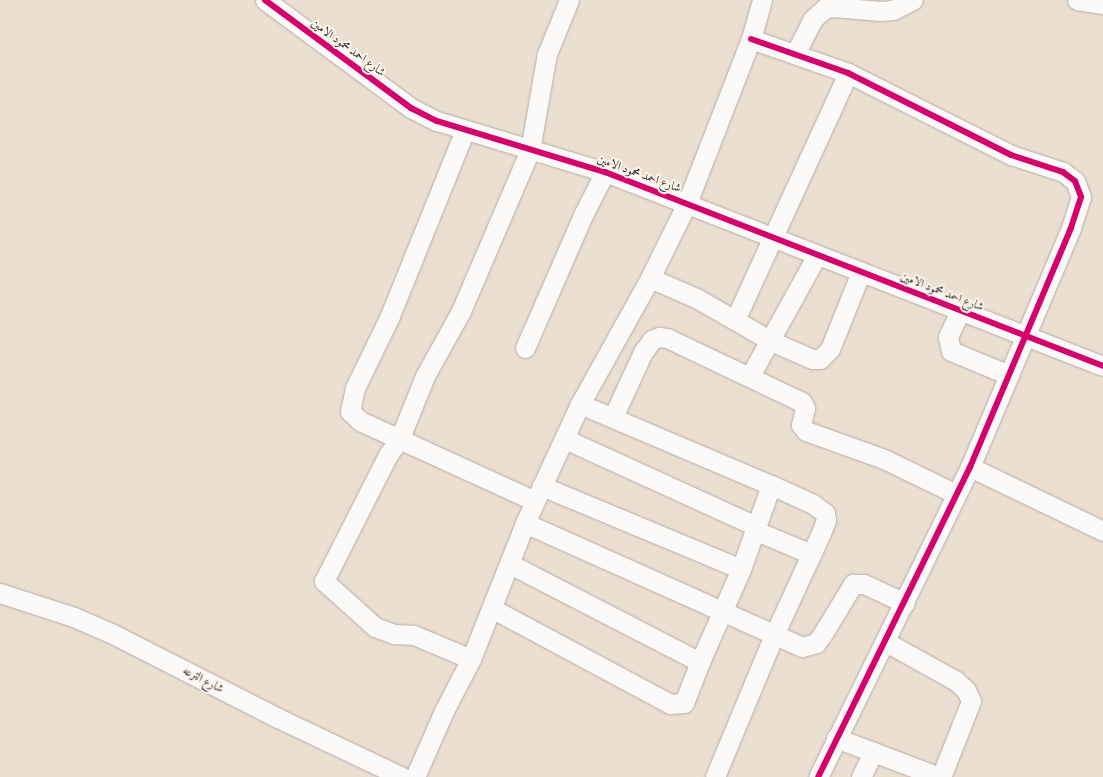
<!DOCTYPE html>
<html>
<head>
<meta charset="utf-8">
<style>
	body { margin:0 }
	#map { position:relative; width:1103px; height:777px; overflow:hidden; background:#ebdfd1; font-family:"IM FELL English",Amiri,serif }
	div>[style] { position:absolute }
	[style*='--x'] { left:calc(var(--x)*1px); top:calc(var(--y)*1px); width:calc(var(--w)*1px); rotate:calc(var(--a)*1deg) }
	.roads { filter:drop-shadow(0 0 1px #b5ada7) drop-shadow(0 0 1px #b5ada7) }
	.street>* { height:19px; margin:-9.5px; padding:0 9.5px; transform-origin:9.5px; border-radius:9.5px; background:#fcfaf8 }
	.cycleway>* { height:6px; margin:-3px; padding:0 3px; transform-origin:3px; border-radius:3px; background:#d6006c }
	span { translate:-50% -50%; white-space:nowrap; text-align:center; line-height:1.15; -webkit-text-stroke:4px #fcf5e5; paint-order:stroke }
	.street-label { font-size:12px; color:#22223b }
</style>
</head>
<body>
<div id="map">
	<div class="roads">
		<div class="street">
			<i style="--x:265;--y:0;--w:182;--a:36.5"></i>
			<i style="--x:411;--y:108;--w:29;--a:27"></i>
			<i style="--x:437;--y:121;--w:176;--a:16.9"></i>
			<i style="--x:605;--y:172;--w:534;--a:21.28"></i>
			<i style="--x:1077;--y:0;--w:26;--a:9"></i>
			<i style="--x:751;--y:39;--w:103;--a:19.3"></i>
			<i style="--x:848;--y:73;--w:182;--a:26.7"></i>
			<i style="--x:1011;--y:155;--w:55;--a:18.1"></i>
			<i style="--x:1063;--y:172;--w:15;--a:37"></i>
			<i style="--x:1075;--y:181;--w:17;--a:69"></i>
			<i style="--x:1081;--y:197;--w:33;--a:108"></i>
			<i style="--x:1071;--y:228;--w:259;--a:112.9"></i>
			<i style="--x:970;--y:467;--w:345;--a:116.1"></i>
			<i style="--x:795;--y:54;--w:38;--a:-63"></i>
			<i style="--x:812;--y:20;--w:18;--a:-43"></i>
			<i style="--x:825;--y:8;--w:9;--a:-6"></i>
			<i style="--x:834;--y:7;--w:46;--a:5"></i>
			<i style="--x:880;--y:11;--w:13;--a:-4"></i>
			<i style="--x:893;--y:10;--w:22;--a:-27"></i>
			<i style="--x:465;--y:130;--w:201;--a:112"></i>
			<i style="--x:390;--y:316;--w:80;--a:115.9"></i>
			<i style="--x:355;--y:388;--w:24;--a:102"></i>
			<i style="--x:350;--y:411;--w:14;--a:45"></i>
			<i style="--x:360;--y:421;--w:192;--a:24.6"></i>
			<i style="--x:650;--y:278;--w:52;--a:23.6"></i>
			<i style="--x:698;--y:299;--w:84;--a:29.9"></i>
			<i style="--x:771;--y:341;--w:45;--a:23.7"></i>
			<i style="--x:812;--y:359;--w:8;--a:0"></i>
			<i style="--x:820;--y:359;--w:14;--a:-45"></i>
			<i style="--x:830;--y:349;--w:83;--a:-68.1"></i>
			<i style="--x:960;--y:311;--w:29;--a:115"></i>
			<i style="--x:948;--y:337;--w:14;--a:78"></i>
			<i style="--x:951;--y:351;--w:63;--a:22.5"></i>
			<i style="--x:735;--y:320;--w:272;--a:-65.4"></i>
			<i style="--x:525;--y:348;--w:147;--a:-66.4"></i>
			<i style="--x:584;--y:213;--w:46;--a:-62.9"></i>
			<i style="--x:750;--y:376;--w:138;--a:-61"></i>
			<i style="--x:580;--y:404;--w:207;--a:23"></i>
			<i style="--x:771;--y:485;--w:46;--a:24.3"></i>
			<i style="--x:813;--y:504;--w:15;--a:37"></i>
			<i style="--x:825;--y:513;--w:7;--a:82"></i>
			<i style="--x:826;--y:520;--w:14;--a:111"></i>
			<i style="--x:821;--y:533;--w:112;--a:114.7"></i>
			<i style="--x:774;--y:635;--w:154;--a:112.6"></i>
			<i style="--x:613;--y:417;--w:72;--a:-65.2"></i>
			<i style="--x:643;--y:352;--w:15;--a:-53"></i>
			<i style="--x:652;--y:340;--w:8;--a:-23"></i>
			<i style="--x:659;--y:337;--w:8;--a:7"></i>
			<i style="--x:667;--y:338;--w:149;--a:25.4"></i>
			<i style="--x:802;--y:402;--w:7;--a:63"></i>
			<i style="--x:805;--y:408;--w:17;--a:103"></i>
			<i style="--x:801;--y:425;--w:8;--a:50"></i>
			<i style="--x:806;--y:431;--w:83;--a:19.7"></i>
			<i style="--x:884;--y:459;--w:80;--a:25.9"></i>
			<i style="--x:565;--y:439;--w:210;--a:24.5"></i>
			<i style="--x:970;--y:467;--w:148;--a:25.7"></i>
			<i style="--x:525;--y:523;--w:303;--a:24.1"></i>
			<i style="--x:802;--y:647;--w:15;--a:-16"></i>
			<i style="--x:816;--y:643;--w:10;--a:-53"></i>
			<i style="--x:822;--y:635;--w:60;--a:-58.7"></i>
			<i style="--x:853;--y:584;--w:11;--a:0"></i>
			<i style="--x:864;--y:584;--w:45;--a:24.9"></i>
			<i style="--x:754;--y:530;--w:62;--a:22.8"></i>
			<i style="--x:510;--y:564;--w:214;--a:27.3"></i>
			<i style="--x:700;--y:662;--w:102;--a:-66.2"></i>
			<i style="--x:741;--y:569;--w:216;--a:-157.4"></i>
			<i style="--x:741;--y:569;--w:89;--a:-70.3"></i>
			<i style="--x:0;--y:593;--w:78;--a:18"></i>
			<i style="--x:74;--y:617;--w:43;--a:23.6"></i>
			<i style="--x:113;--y:634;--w:185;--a:27"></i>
			<i style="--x:278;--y:718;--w:137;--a:25.4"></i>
			<i style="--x:493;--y:609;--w:201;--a:28.2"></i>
			<i style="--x:670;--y:704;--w:14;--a:-4"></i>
			<i style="--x:684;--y:703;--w:44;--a:-68.7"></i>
			<i style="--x:886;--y:642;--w:80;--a:29.1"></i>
			<i style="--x:956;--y:681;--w:13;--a:42"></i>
			<i style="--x:966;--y:690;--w:12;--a:66"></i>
			<i style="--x:971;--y:701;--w:82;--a:111.5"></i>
			<i style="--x:471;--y:659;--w:62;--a:-157.2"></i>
			<i style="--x:414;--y:635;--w:20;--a:-177"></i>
			<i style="--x:394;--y:634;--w:20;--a:-160"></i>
			<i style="--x:375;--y:627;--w:69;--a:-138"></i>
			<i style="--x:324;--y:581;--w:141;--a:-63.1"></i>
			<i style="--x:388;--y:455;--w:21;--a:-55"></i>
			<i style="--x:400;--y:438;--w:67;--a:-68"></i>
			<i style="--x:425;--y:376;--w:74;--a:-61"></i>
			<i style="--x:461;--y:311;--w:175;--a:-66.8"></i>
			<i style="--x:530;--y:150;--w:97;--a:-80"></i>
			<i style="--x:547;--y:54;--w:58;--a:-67.8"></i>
			<i style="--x:836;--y:738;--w:111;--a:20.6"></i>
			<i style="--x:415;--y:777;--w:72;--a:-66.3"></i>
			<i style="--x:444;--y:711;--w:59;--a:-62.6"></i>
			<i style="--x:471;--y:659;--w:146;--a:-68.3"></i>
			<i style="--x:525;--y:523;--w:131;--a:-65.2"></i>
			<i style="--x:580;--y:404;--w:144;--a:-60.9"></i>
			<i style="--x:650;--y:278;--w:84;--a:-63.7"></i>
			<i style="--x:687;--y:203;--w:176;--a:-68.7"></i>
			<i style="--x:751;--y:39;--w:41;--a:-74.2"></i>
			<i style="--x:861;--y:777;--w:28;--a:-64"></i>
		</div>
	</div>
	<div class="cycleway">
		<i style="--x:265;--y:0;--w:182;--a:36.5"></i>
		<i style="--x:411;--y:108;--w:29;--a:27"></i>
		<i style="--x:437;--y:121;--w:176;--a:16.9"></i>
		<i style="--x:605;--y:172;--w:534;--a:21.28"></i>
		<i style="--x:751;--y:39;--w:103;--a:19.3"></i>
		<i style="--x:848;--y:73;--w:182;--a:26.7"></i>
		<i style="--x:1011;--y:155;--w:55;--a:18.1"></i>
		<i style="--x:1063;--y:172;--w:15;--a:37"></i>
		<i style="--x:1075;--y:181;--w:17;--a:69"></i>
		<i style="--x:1081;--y:197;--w:33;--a:108"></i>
		<i style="--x:1071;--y:228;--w:259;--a:112.9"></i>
		<i style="--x:970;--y:467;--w:345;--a:116.1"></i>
	</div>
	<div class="street-label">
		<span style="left:348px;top:48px;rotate:36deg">شارع احمد محمود الامين</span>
		<span style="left:639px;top:174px;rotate:20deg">شارع احمد محمود الامين</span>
		<span style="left:942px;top:292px;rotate:21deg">شارع احمد محمود الامين</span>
		<span style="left:203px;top:680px;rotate:27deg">شارع الترعه</span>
	</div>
</div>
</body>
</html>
